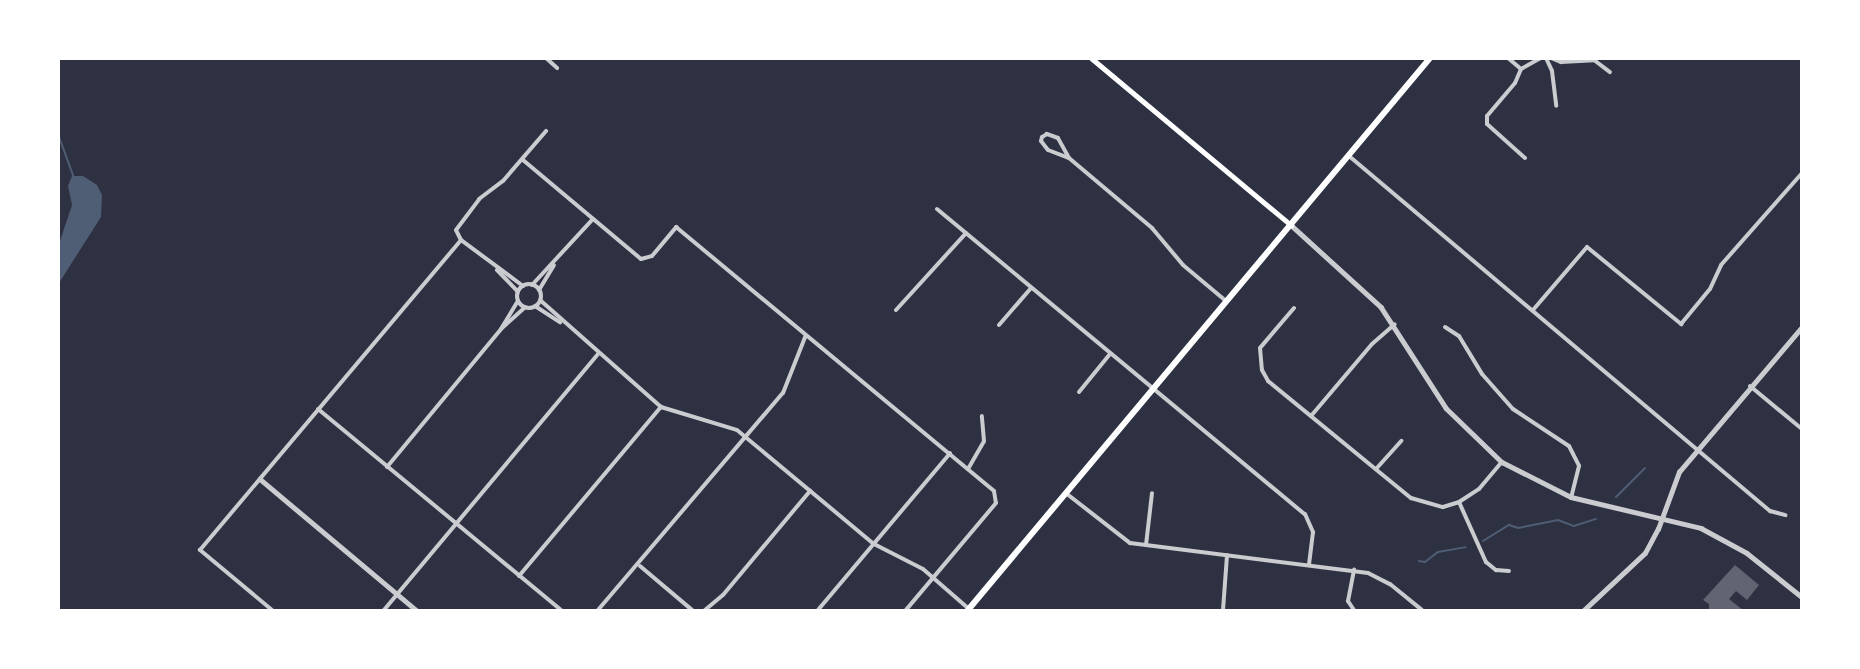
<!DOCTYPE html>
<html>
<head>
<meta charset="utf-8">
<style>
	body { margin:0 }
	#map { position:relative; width:1860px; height:669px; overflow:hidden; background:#2d3142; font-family:"PT Sans Narrow",sans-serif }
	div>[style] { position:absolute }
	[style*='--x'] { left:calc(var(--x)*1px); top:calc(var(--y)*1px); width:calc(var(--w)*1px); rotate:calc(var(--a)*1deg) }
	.water>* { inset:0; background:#4f5d75 }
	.stream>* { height:2px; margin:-1px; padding:0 1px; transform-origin:1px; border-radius:1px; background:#4f5d75 }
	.building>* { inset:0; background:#626471 }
	.minor>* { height:4px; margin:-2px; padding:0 2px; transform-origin:2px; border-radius:2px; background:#caccd0 }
	.minor>.ring { margin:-2px; padding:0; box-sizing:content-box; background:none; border:4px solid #caccd0; border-radius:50% }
	.tertiary>* { height:4.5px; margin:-2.25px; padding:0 2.25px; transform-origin:2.25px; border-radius:2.25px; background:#caccd0 }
	.secondary>* { height:5px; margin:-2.5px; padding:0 2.5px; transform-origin:2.5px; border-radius:2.5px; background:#fff }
	.primary>* { height:6px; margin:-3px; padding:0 3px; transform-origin:3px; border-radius:3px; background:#fff }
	span { translate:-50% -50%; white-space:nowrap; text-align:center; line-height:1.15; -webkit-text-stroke:6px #fff; paint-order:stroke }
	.frame { position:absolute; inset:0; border:60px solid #fff; pointer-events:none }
</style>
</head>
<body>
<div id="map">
	<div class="water">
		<i style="clip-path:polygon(72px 176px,83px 176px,97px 185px,102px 195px,101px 217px,59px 283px,59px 244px,72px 205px,68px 186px)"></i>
	</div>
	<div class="stream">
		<i style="--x:58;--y:134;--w:47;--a:70"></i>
		<i style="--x:1616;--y:497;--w:41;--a:-45"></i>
		<i style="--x:1483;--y:541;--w:31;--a:-32"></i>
		<i style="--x:1509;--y:525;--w:9;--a:18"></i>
		<i style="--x:1518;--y:528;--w:41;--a:-11.3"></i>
		<i style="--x:1558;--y:520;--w:17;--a:21"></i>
		<i style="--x:1574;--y:526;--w:23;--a:-18"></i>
		<i style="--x:1419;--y:561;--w:6;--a:9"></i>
		<i style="--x:1425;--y:562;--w:16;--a:-38"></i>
		<i style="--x:1438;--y:552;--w:28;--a:-10"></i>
	</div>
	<div class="building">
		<i style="clip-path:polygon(1735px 565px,1759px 585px,1747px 600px,1736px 591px,1729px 599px,1743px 610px,1709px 610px,1709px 604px,1703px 600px)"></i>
	</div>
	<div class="minor">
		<i style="--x:546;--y:58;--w:15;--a:42"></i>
		<i style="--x:1508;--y:58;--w:17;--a:40"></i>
		<i style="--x:1546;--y:58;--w:14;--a:65"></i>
		<i style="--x:1552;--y:71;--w:35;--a:83"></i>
		<i style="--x:1551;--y:58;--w:11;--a:22"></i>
		<i style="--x:1561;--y:62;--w:33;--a:-3"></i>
		<i style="--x:1594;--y:60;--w:20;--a:37"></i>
		<i style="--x:1521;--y:69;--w:15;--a:113"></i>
		<i style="--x:1515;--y:83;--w:43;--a:130.3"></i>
		<i style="--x:1487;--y:116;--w:8;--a:90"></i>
		<i style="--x:1487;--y:124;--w:51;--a:41.8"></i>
		<i style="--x:1521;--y:69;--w:23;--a:-29"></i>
		<i style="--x:1349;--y:156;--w:551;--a:40.14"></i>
		<i style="--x:1770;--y:511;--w:16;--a:15"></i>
		<i style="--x:1069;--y:158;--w:23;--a:-119"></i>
		<i style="--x:1058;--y:138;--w:12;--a:-160"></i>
		<i style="--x:1047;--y:134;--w:6;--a:149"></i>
		<i style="--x:1042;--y:137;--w:4;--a:104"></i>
		<i style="--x:1041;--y:141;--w:11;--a:52"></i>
		<i style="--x:1048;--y:150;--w:22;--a:21"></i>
		<i style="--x:1069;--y:158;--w:109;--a:40.1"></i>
		<i style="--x:1152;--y:228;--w:48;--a:50"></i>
		<i style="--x:1183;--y:265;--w:56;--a:39.9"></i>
		<i style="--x:523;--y:160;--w:154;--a:40"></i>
		<i style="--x:641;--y:259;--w:11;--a:-15"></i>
		<i style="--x:652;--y:256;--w:38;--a:-50"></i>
		<i style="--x:676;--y:227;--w:413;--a:39.7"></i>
		<i style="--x:994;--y:491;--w:12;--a:81"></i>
		<i style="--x:996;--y:503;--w:140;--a:130.1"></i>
		<i style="--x:937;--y:209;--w:478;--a:39.7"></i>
		<i style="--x:1305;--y:514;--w:20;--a:66"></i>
		<i style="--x:1313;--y:532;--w:32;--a:97"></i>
		<i style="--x:497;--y:270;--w:30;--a:46"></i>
		<i class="ring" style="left:517px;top:284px;width:20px;height:20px"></i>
		<i style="--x:532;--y:285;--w:90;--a:-47.3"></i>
		<i style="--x:523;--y:286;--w:77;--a:-143.4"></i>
		<i style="--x:461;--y:240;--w:11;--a:-117"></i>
		<i style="--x:456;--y:230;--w:39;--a:-53"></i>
		<i style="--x:479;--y:199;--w:30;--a:-37"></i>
		<i style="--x:503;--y:181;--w:66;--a:-49.3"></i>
		<i style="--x:539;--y:290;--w:29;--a:-59"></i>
		<i style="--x:540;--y:300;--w:162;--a:41.5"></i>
		<i style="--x:661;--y:407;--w:79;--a:16.8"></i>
		<i style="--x:737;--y:430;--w:178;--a:39.8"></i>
		<i style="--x:874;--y:544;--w:55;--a:27"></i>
		<i style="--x:923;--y:569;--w:61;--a:41"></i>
		<i style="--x:535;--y:306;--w:30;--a:33"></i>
		<i style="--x:1294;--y:308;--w:52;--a:130.4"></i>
		<i style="--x:1260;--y:348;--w:22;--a:85"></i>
		<i style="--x:1262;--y:370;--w:13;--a:61"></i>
		<i style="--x:1268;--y:381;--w:185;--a:39.3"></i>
		<i style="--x:1411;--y:498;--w:33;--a:16"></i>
		<i style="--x:1443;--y:507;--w:17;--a:-17"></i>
		<i style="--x:1459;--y:502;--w:24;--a:-33"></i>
		<i style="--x:1479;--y:489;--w:35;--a:-50"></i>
		<i style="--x:896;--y:310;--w:104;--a:-47.7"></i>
		<i style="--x:1533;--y:310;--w:83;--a:-49.4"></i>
		<i style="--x:1587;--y:247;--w:122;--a:39.3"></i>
		<i style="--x:1681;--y:324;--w:45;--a:-50.4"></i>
		<i style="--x:1710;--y:289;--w:26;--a:-65"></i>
		<i style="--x:1721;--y:265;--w:123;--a:-48.6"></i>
		<i style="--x:999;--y:325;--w:49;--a:-49.1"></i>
		<i style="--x:1445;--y:327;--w:17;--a:33"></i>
		<i style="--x:1459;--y:336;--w:44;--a:58.8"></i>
		<i style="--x:1482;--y:374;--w:47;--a:48.5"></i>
		<i style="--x:1513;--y:409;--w:67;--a:33.5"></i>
		<i style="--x:1569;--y:446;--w:22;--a:63"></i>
		<i style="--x:1579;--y:466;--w:32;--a:104"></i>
		<i style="--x:502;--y:328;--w:31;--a:-42"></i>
		<i style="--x:1750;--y:386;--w:67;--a:39.6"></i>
		<i style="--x:1079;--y:392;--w:49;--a:-50.8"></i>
		<i style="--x:318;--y:409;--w:315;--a:39.6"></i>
		<i style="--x:1311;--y:416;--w:94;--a:-49.7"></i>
		<i style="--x:1372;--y:344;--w:30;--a:-41"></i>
		<i style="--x:387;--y:467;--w:179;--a:-50.4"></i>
		<i style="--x:501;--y:329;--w:33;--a:-59"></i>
		<i style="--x:968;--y:469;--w:32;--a:-60"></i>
		<i style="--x:984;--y:441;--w:25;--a:-95"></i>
		<i style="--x:1376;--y:469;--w:38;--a:-48"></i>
		<i style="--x:1067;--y:494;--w:80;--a:37.9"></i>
		<i style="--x:1130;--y:543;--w:240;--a:7.2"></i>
		<i style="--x:1368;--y:573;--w:25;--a:27"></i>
		<i style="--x:1390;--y:584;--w:41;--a:39.1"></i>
		<i style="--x:1459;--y:502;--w:66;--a:65.8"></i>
		<i style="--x:1486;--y:562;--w:13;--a:39"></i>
		<i style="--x:1496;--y:570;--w:13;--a:4"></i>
		<i style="--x:1146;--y:545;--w:52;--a:-83.4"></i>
		<i style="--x:640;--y:566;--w:68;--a:40.2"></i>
		<i style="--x:519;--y:576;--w:221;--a:-50"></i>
		<i style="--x:272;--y:610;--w:94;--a:-140.2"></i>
		<i style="--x:200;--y:550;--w:405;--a:-49.9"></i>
		<i style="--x:384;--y:610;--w:334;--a:-50.1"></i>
		<i style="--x:598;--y:610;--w:285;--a:-49.6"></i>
		<i style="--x:783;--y:393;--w:62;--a:-68.4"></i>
		<i style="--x:705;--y:610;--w:23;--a:-40"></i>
		<i style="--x:723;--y:595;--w:136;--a:-50.1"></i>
		<i style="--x:818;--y:610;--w:205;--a:-49.9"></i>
		<i style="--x:1223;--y:610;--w:55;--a:-85.8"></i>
		<i style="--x:1354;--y:610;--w:11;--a:-124"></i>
		<i style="--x:1348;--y:601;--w:32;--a:-79"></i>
	</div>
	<div class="tertiary">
		<i style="--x:1291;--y:225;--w:122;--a:42.3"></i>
		<i style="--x:1381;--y:307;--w:120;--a:57.2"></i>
		<i style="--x:1446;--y:408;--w:78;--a:44"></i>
		<i style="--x:1502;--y:462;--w:77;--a:26.9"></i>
		<i style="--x:1571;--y:497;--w:134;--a:13.4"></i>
		<i style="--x:1701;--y:528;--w:52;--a:28.5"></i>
		<i style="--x:1747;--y:553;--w:70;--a:38.7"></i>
		<i style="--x:260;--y:479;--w:204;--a:40"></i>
		<i style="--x:1584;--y:610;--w:83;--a:-43.1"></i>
		<i style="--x:1645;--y:553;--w:27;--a:-62"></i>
		<i style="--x:1658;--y:529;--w:61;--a:-69.8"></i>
		<i style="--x:1679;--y:472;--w:190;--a:-49.7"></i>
	</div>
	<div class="secondary">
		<i style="--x:1091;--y:58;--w:261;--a:39.9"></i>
	</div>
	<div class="primary">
		<i style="--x:968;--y:610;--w:720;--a:-50.07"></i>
	</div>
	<div class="frame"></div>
</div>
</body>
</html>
